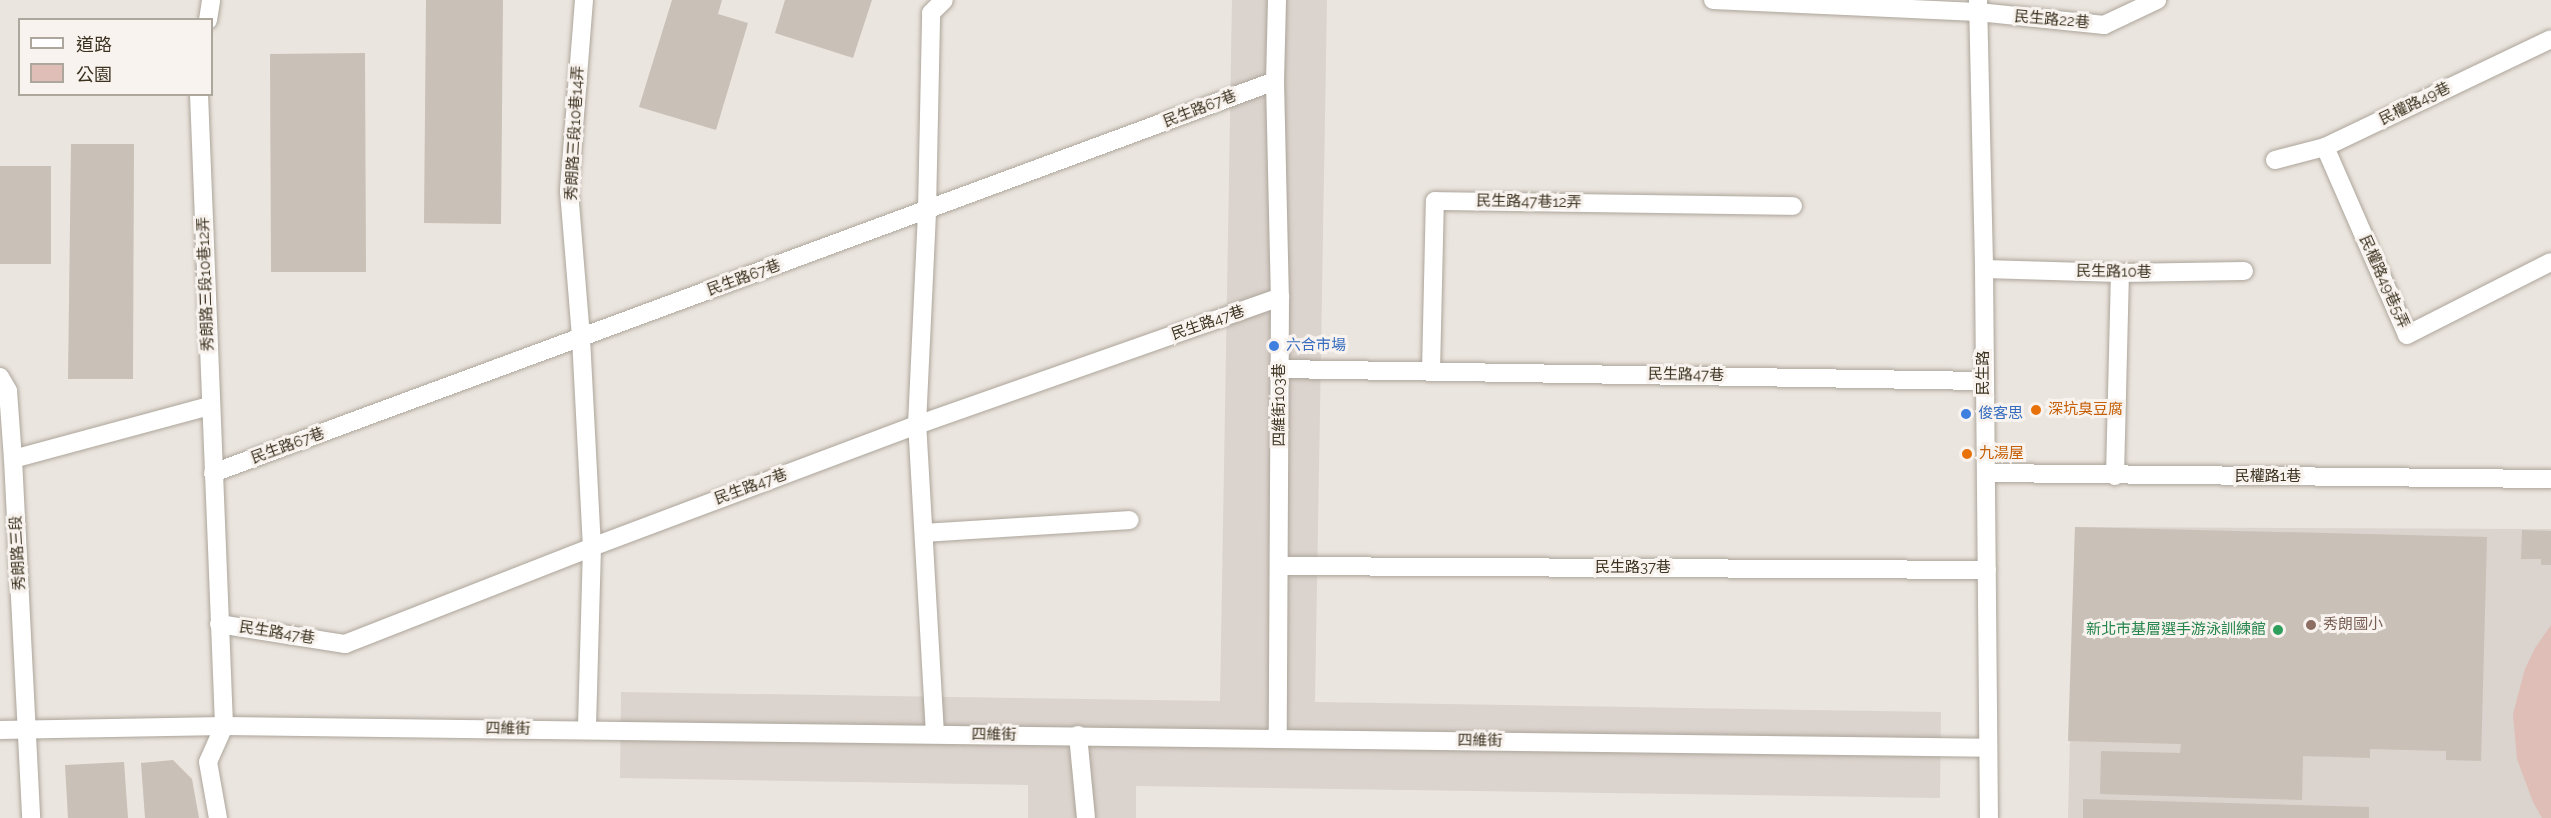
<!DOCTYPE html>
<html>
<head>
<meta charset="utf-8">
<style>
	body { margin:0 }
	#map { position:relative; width:2551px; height:818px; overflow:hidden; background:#ebe5df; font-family:Raleway,"Noto Sans TC",sans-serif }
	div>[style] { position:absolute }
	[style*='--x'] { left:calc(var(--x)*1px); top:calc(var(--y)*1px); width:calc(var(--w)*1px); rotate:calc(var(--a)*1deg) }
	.built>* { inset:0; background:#dbd3cd }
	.green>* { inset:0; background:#debeb6 }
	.building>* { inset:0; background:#c9c0b7 }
	.roads { filter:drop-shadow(0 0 2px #aca59a) drop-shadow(0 0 2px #aca59a) }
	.minor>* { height:18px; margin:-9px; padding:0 9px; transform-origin:9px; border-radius:9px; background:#fff }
	.dots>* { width:16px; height:16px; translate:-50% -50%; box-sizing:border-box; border:3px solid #f8f3ef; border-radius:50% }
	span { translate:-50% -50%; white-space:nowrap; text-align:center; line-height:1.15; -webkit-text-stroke:6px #f8f3ef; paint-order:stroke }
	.street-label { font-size:15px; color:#3c321f }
	.shop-label { font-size:15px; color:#366cbe }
	.left { translate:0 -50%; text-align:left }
	.food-label { font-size:15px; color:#c56008 }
	.education-label { font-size:15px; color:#785e54 }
	.leisure-label { font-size:15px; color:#27864d }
	.right { translate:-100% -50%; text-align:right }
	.legend { position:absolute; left:18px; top:18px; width:195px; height:78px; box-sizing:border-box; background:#f8f3ef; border:2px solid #ada69c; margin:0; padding:8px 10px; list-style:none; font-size:18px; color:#3c321f }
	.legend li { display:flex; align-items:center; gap:12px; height:30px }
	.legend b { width:30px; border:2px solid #ada69c }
</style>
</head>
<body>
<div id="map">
	<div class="built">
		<i style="clip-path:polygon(1232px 0,1327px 0,1315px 702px,1941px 712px,1940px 798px,1136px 786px,1136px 818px,1028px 818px,1028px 785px,620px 778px,621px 692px,1220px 701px)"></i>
		<i style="clip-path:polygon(2075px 527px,2551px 529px,2551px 818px,2068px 818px)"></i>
	</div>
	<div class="green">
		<i style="clip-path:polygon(2551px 625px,2551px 818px,2542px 818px,2533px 802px,2517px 759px,2513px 714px,2525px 669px,2535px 648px)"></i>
	</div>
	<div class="building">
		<i style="clip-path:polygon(426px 0,503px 0,501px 224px,424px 223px)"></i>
		<i style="clip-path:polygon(672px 0,722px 0,718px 14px,748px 23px,716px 130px,639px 107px)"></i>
		<i style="clip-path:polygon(785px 0,872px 0,853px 58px,775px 33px)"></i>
		<i style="clip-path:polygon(365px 53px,366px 272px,271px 272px,270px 54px)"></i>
		<i style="clip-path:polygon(71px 144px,134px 144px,133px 379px,68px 379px)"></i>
		<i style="clip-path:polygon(0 166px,51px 166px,51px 264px,0 264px)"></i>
		<i style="clip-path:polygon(2075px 527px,2487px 537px,2481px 761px,2446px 760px,2446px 751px,2370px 749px,2370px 758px,2303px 756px,2302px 800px,2100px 794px,2101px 751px,2180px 753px,2181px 744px,2068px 741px)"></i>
		<i style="clip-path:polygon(2522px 530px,2551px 531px,2551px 565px,2541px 565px,2541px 559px,2521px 559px)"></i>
		<i style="clip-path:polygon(173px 760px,192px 779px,199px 818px,145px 818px,141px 763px)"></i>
		<i style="clip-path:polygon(124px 762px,128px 818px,68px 818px,65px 765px)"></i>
		<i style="clip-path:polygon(2083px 799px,2369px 807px,2369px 818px,2083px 818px)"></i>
	</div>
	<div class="roads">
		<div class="minor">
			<i style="--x:584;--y:0;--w:192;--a:94.5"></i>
			<i style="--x:569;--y:191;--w:147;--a:85.3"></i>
			<i style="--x:581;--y:338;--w:209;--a:87"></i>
			<i style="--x:592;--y:547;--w:183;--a:91.6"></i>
			<i style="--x:1277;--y:0;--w:81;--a:91.4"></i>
			<i style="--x:1275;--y:81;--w:216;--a:88.7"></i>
			<i style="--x:1280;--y:297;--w:441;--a:90.3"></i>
			<i style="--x:1713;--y:0;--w:265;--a:2.6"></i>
			<i style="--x:1978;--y:12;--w:127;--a:5.9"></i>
			<i style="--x:2104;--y:25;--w:59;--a:-25.3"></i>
			<i style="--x:1978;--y:0;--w:269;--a:88.7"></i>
			<i style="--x:1984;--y:269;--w:549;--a:89.48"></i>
			<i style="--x:208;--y:20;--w:20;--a:-81"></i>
			<i style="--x:199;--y:94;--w:632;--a:87.73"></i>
			<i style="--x:224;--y:726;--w:39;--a:114"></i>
			<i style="--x:208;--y:762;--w:57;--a:79.9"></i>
			<i style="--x:2325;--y:147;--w:205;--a:66.4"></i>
			<i style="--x:2407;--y:335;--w:161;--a:-26.9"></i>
			<i style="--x:2275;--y:160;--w:52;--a:-14.6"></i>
			<i style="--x:2325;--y:147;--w:250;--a:-25.5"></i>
			<i style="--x:1984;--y:269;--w:136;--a:1.7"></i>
			<i style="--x:2120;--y:273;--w:124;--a:-0.9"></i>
			<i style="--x:1280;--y:369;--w:704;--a:0.98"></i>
			<i style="--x:1431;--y:371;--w:170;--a:-88.7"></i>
			<i style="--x:1435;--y:201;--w:358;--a:0.8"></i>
			<i style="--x:0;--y:377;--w:16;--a:60"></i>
			<i style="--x:8;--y:391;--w:68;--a:85.8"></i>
			<i style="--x:13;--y:459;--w:359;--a:87.1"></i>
			<i style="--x:13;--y:459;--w:204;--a:-15.1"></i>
			<i style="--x:213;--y:473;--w:1132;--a:-20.26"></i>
			<i style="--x:1986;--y:473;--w:565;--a:0.61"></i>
			<i style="--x:2115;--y:476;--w:203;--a:-88.6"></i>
			<i style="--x:924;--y:533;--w:206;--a:-3.6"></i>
			<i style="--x:1279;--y:566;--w:708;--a:0.32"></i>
			<i style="--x:219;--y:624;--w:128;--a:9"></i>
			<i style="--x:345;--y:644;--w:265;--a:-21.4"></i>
			<i style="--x:592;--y:547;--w:347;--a:-20.6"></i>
			<i style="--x:917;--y:425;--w:385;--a:-19.4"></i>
			<i style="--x:0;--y:730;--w:224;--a:-1"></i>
			<i style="--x:224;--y:726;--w:1764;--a:0.71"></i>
			<i style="--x:935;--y:734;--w:310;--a:-93.3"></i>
			<i style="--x:917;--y:425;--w:214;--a:-87.3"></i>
			<i style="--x:927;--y:211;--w:198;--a:-88.8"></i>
			<i style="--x:931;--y:13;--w:18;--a:-45"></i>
			<i style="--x:1078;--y:735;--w:83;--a:84.5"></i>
		</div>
	</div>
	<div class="dots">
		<i style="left:1274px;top:346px;background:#3f7fe0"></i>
		<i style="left:2036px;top:410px;background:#e8710a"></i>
		<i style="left:1966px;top:414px;background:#3f7fe0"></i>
		<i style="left:1967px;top:454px;background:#e8710a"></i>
		<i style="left:2311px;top:625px;background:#8d6e63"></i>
		<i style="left:2278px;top:630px;background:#2e9e5b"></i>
	</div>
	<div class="street-label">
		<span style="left:2052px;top:20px;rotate:5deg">民生路22巷</span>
		<span style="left:2415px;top:104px;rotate:-26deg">民權路49巷</span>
		<span style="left:1200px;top:109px;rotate:-21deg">民生路67巷</span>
		<span style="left:575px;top:133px;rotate:-87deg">秀朗路三段10巷14弄</span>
		<span style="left:1529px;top:202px;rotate:1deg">民生路47巷12弄</span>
		<span style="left:2114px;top:272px;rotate:1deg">民生路10巷</span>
		<span style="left:744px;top:278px;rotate:-20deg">民生路67巷</span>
		<span style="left:2384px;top:282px;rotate:66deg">民權路49巷5弄</span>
		<span style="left:206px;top:284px;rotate:-92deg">秀朗路三段10巷12弄</span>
		<span style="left:1208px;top:323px;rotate:-19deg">民生路47巷</span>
		<span style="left:1984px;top:373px;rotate:-90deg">民生路</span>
		<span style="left:1686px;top:375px;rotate:1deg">民生路47巷</span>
		<span style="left:1280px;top:405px;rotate:-90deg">四維街103巷</span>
		<span style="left:288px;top:446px;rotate:-20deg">民生路67巷</span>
		<span style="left:2268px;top:477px">民權路1巷</span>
		<span style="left:751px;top:487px;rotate:-20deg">民生路47巷</span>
		<span style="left:18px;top:553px;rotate:-93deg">秀朗路三段</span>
		<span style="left:1633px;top:568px">民生路37巷</span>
		<span style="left:277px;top:633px;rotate:9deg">民生路47巷</span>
		<span style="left:508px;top:729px;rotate:1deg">四維街</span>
		<span style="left:994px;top:735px;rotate:1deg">四維街</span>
		<span style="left:1480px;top:741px;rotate:1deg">四維街</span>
	</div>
	<div class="shop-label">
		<span class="left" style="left:1286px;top:346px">六合市場</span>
		<span class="left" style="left:1978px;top:414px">俊客思</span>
	</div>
	<div class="food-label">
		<span class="left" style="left:2048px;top:410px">深坑臭豆腐</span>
		<span class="left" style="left:1979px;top:454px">九湯屋</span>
	</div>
	<div class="education-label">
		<span class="left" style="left:2323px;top:625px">秀朗國小</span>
	</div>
	<div class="leisure-label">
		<span class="right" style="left:2266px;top:630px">新北市基層選手游泳訓練館</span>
	</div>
	<ul class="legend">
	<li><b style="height:8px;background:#fff"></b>道路</li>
	<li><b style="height:16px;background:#debeb6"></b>公園</li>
	</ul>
</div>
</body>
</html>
